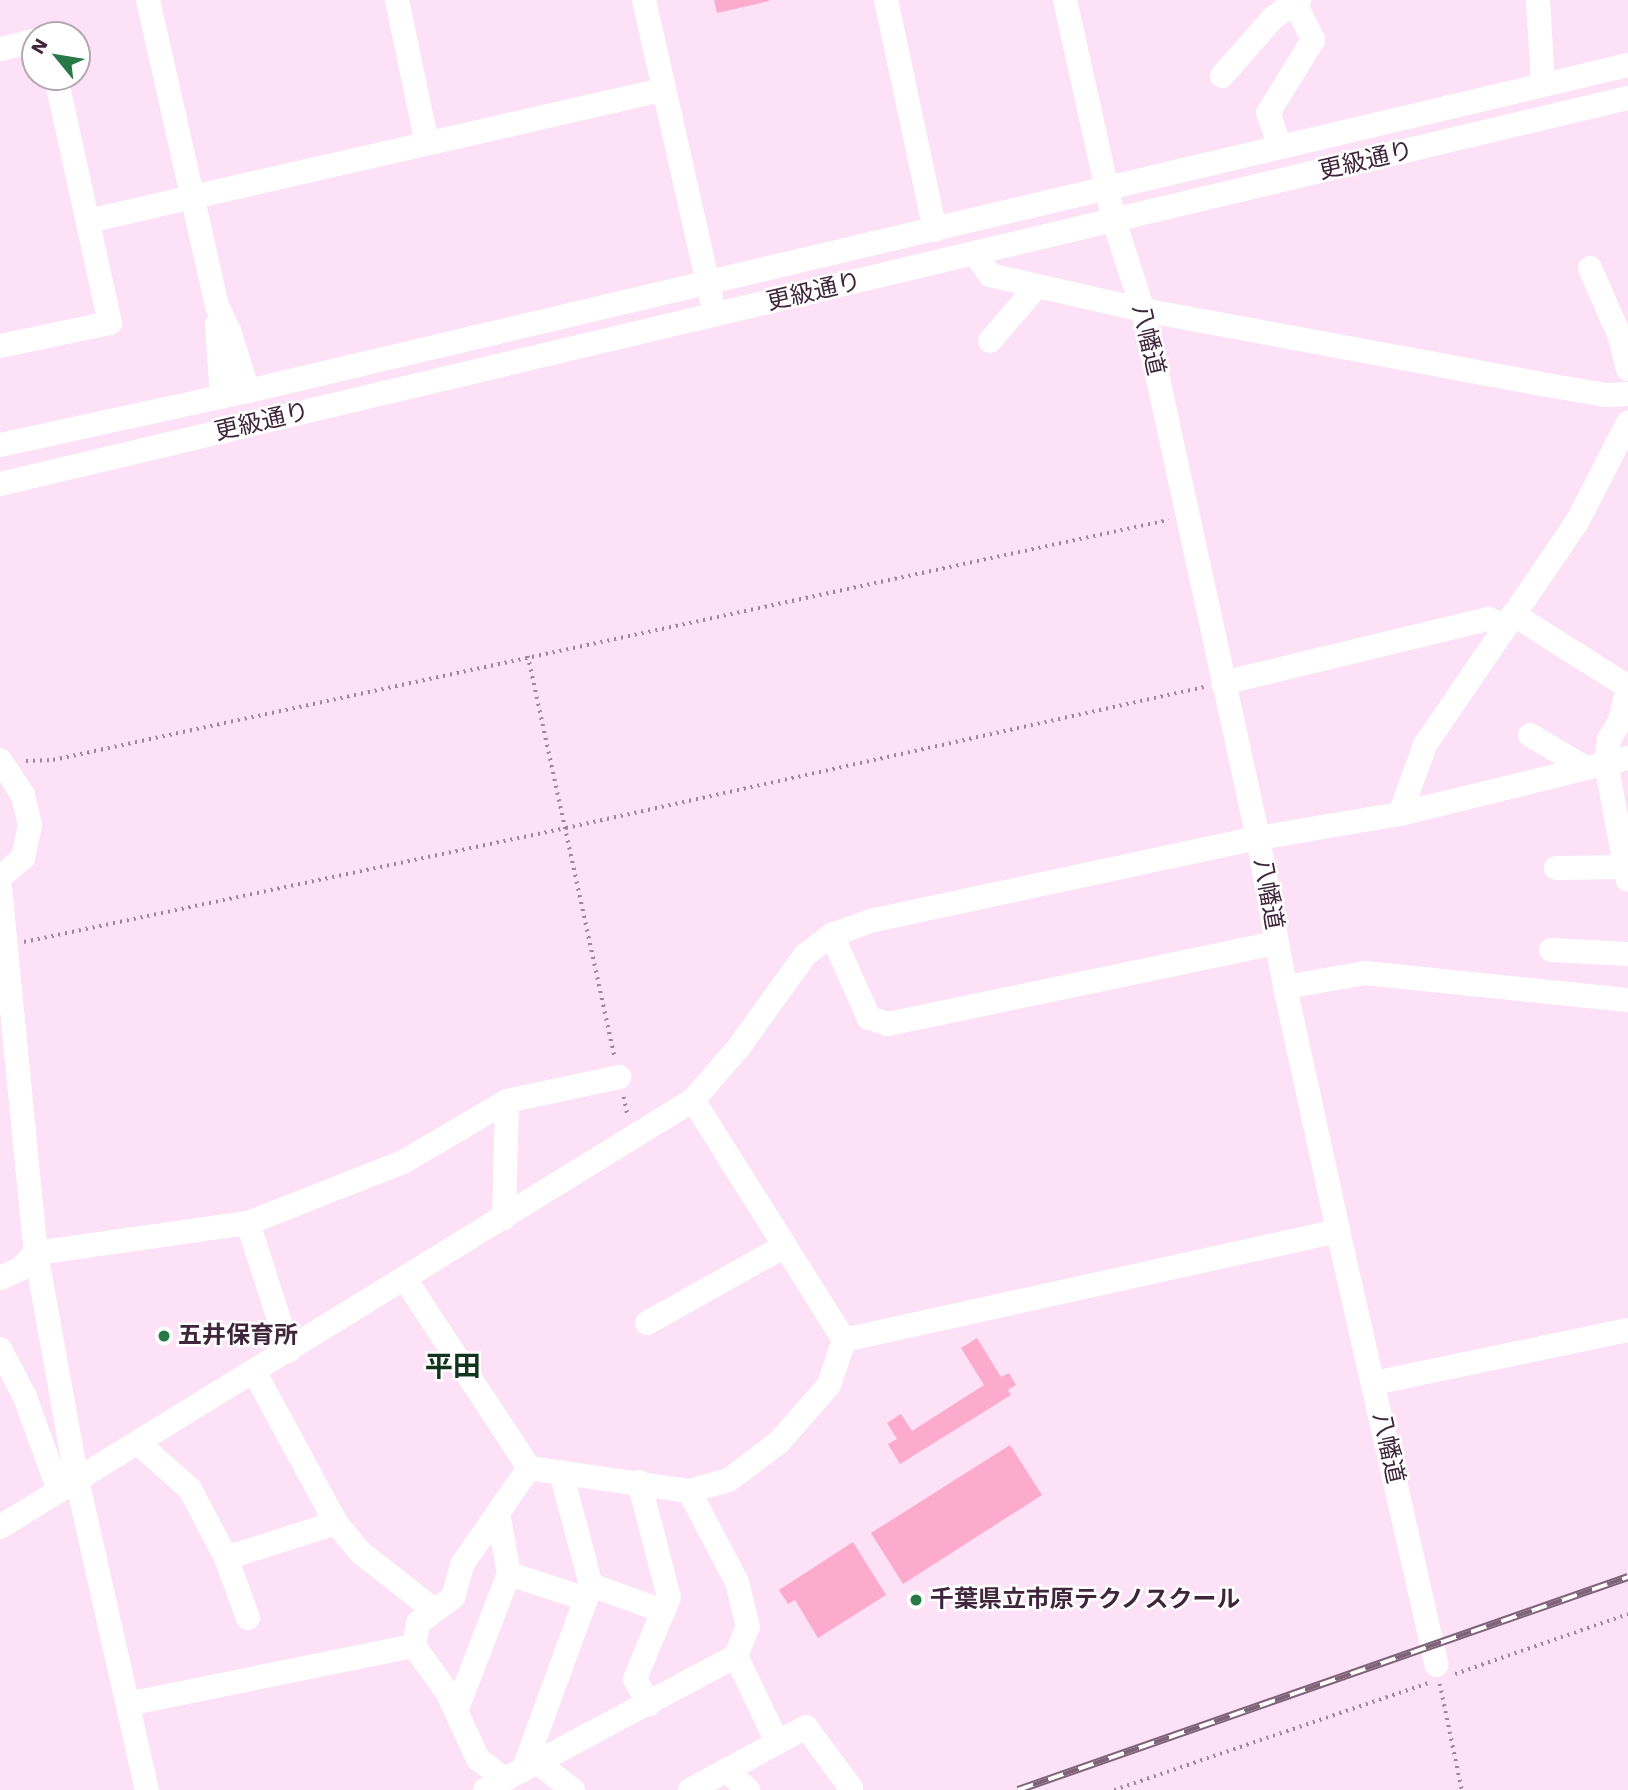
<!DOCTYPE html>
<html>
<head>
<meta charset="utf-8">
<style>
	body { margin:0 }
	#map { position:relative; width:1628px; height:1790px; overflow:hidden; background:#fce1f7; font-family:"Work Sans","Noto Sans JP",sans-serif }
	div>[style] { position:absolute }
	[style*='--x'] { left:calc(var(--x)*1px); top:calc(var(--y)*1px); width:calc(var(--w)*1px); rotate:calc(var(--a)*1deg) }
	.building>* { inset:0; background:#fcabcc }
	.path>* { height:3.5px; margin-top:-1.75px; transform-origin:0; background:repeating-linear-gradient(90deg,#9f849a 0 2px,transparent 0 7px) }
	.minor>* { height:24px; margin:-12px; padding:0 12px; transform-origin:12px; border-radius:12px; background:#fff }
	.rail>* { height:8px; margin-top:-4px; transform-origin:0; background:repeating-linear-gradient(90deg,#fff 0 16px,#7e6379 0 32px); box-sizing:border-box; border-block:2px solid #7e6379 }
	.dots>* { width:19px; height:19px; translate:-50% -50%; box-sizing:border-box; border:4px solid #fff; border-radius:50% }
	span { translate:-50% -50%; white-space:nowrap; text-align:center; line-height:1.15; -webkit-text-stroke:5px #fff; paint-order:stroke }
	.street-label { font-size:24px; color:#40263c }
	.poi-label { font-size:24px; color:#40263c; font-weight:700 }
	.left { translate:0 -50%; text-align:left }
	.quarter-label { font-size:28px; color:#10351e; font-weight:700 }
	.north { position:absolute; left:21px; top:21px; width:70px; height:70px; box-sizing:border-box; background:#fff; border:2px solid #b3a8b1; border-radius:50%; rotate:300deg; font-size:19px; font-weight:700; line-height:28px; text-align:center; color:#40263c }
	.north::after { content:''; display:block; margin:auto; width:24px; height:32px; background:#297848; clip-path:polygon(50% 0,100% 100%,50% 72%,0 100%) }
</style>
</head>
<body>
<div id="map">
	<div class="building">
		<i style="clip-path:polygon(714px 0,769px 0,769px 1px,717px 13px)"></i>
		<i style="clip-path:polygon(977px 1338px,1001px 1377px,1009px 1373px,1016px 1385px,1008px 1390px,1011px 1395px,900px 1464px,888px 1444px,897px 1439px,887px 1423px,901px 1414px,912px 1431px,984px 1385px,961px 1348px)"></i>
		<i style="clip-path:polygon(1010px 1445px,1042px 1495px,903px 1584px,871px 1533px)"></i>
		<i style="clip-path:polygon(853px 1542px,886px 1595px,818px 1638px,795px 1600px,788px 1604px,779px 1590px)"></i>
	</div>
	<div class="path">
		<i style="--x:528;--y:656;--w:412;--a:77.8"></i>
		<i style="--x:26;--y:761;--w:27;--a:-2"></i>
		<i style="--x:53;--y:760;--w:1141;--a:-12.15"></i>
		<i style="--x:24;--y:942;--w:554;--a:-11.88"></i>
		<i style="--x:566;--y:828;--w:653;--a:-12.46"></i>
		<i style="--x:624;--y:1097;--w:20;--a:79"></i>
		<i style="--x:1455;--y:1674;--w:183;--a:-19.1"></i>
		<i style="--x:1440;--y:1684;--w:108;--a:78.3"></i>
		<i style="--x:1114;--y:1790;--w:332;--a:-18.8"></i>
	</div>
	<div class="minor">
		<i style="--x:148;--y:0;--w:314;--a:77.3"></i>
		<i style="--x:217;--y:306;--w:28;--a:64"></i>
		<i style="--x:229;--y:331;--w:63;--a:72.4"></i>
		<i style="--x:397;--y:0;--w:146;--a:78.2"></i>
		<i style="--x:644;--y:0;--w:305;--a:77.3"></i>
		<i style="--x:886;--y:0;--w:235;--a:78"></i>
		<i style="--x:1065;--y:0;--w:226;--a:77.5"></i>
		<i style="--x:1114;--y:221;--w:94;--a:72"></i>
		<i style="--x:1143;--y:310;--w:540;--a:77.71"></i>
		<i style="--x:1258;--y:838;--w:151;--a:79.7"></i>
		<i style="--x:1285;--y:987;--w:250;--a:77.7"></i>
		<i style="--x:1338;--y:1231;--w:445;--a:77.2"></i>
		<i style="--x:1538;--y:0;--w:85;--a:86.6"></i>
		<i style="--x:0;--y:49;--w:36;--a:-13"></i>
		<i style="--x:1222;--y:76;--w:77;--a:-48.7"></i>
		<i style="--x:1273;--y:18;--w:32;--a:-35"></i>
		<i style="--x:1280;--y:147;--w:36;--a:-109"></i>
		<i style="--x:1268;--y:113;--w:86;--a:-58.3"></i>
		<i style="--x:1313;--y:40;--w:41;--a:-115.9"></i>
		<i style="--x:88;--y:221;--w:589;--a:-12.86"></i>
		<i style="--x:975;--y:254;--w:26;--a:54"></i>
		<i style="--x:990;--y:275;--w:157;--a:12.9"></i>
		<i style="--x:1143;--y:310;--w:399;--a:10.5"></i>
		<i style="--x:1535;--y:383;--w:73;--a:9.5"></i>
		<i style="--x:1607;--y:395;--w:21;--a:-3"></i>
		<i style="--x:1590;--y:268;--w:75;--a:66.5"></i>
		<i style="--x:1620;--y:337;--w:33;--a:76"></i>
		<i style="--x:217;--y:324;--w:73;--a:86.1"></i>
		<i style="--x:990;--y:341;--w:72;--a:-49.5"></i>
		<i style="--x:0;--y:346;--w:112;--a:-11.8"></i>
		<i style="--x:110;--y:323;--w:252;--a:-102.4"></i>
		<i style="--x:0;--y:445;--w:254;--a:-12.3"></i>
		<i style="--x:248;--y:391;--w:1418;--a:-13.29"></i>
		<i style="--x:0;--y:484;--w:1673;--a:-13.34"></i>
		<i style="--x:1513;--y:614;--w:136;--a:32.4"></i>
		<i style="--x:1628;--y:687;--w:35;--a:103"></i>
		<i style="--x:1620;--y:721;--w:21;--a:121"></i>
		<i style="--x:1609;--y:739;--w:24;--a:97"></i>
		<i style="--x:1606;--y:763;--w:119;--a:79.4"></i>
		<i style="--x:1223;--y:683;--w:273;--a:-13.6"></i>
		<i style="--x:1488;--y:619;--w:18;--a:19"></i>
		<i style="--x:1530;--y:735;--w:63;--a:30.7"></i>
		<i style="--x:0;--y:760;--w:42;--a:56.7"></i>
		<i style="--x:23;--y:795;--w:31;--a:77"></i>
		<i style="--x:30;--y:825;--w:34;--a:102"></i>
		<i style="--x:23;--y:858;--w:30;--a:140"></i>
		<i style="--x:1400;--y:814;--w:73;--a:-70.1"></i>
		<i style="--x:1425;--y:745;--w:268;--a:-55.7"></i>
		<i style="--x:1576;--y:524;--w:114;--a:-62.8"></i>
		<i style="--x:1556;--y:868;--w:69;--a:-0.8"></i>
		<i style="--x:0;--y:888;--w:367;--a:84.4"></i>
		<i style="--x:36;--y:1253;--w:231;--a:79.8"></i>
		<i style="--x:77;--y:1480;--w:318;--a:77.3"></i>
		<i style="--x:832;--y:935;--w:91;--a:66"></i>
		<i style="--x:869;--y:1018;--w:20;--a:18"></i>
		<i style="--x:888;--y:1024;--w:397;--a:-11.8"></i>
		<i style="--x:1551;--y:950;--w:77;--a:3"></i>
		<i style="--x:1285;--y:987;--w:81;--a:-9.9"></i>
		<i style="--x:1365;--y:973;--w:264;--a:5.9"></i>
		<i style="--x:693;--y:1100;--w:284;--a:57.8"></i>
		<i style="--x:504;--y:1218;--w:117;--a:-88.5"></i>
		<i style="--x:248;--y:1223;--w:134;--a:72.2"></i>
		<i style="--x:0;--y:1278;--w:22;--a:-24"></i>
		<i style="--x:20;--y:1269;--w:23;--a:-45"></i>
		<i style="--x:36;--y:1253;--w:214;--a:-8.1"></i>
		<i style="--x:248;--y:1223;--w:169;--a:-21.5"></i>
		<i style="--x:405;--y:1161;--w:118;--a:-30.5"></i>
		<i style="--x:507;--y:1101;--w:115;--a:-12.1"></i>
		<i style="--x:405;--y:1279;--w:226;--a:56.7"></i>
		<i style="--x:647;--y:1323;--w:158;--a:-29.2"></i>
		<i style="--x:844;--y:1340;--w:506;--a:-12.44"></i>
		<i style="--x:0;--y:1349;--w:54;--a:62.5"></i>
		<i style="--x:25;--y:1397;--w:100;--a:70.1"></i>
		<i style="--x:255;--y:1373;--w:170;--a:61.6"></i>
		<i style="--x:336;--y:1523;--w:38;--a:50"></i>
		<i style="--x:360;--y:1552;--w:94;--a:38.1"></i>
		<i style="--x:1374;--y:1383;--w:259;--a:-11.8"></i>
		<i style="--x:138;--y:1443;--w:69;--a:41.5"></i>
		<i style="--x:190;--y:1489;--w:78;--a:62.4"></i>
		<i style="--x:226;--y:1558;--w:64;--a:69.9"></i>
		<i style="--x:639;--y:1482;--w:119;--a:75.4"></i>
		<i style="--x:669;--y:1597;--w:89;--a:112.5"></i>
		<i style="--x:635;--y:1679;--w:29;--a:61"></i>
		<i style="--x:0;--y:1527;--w:814;--a:-31.64"></i>
		<i style="--x:693;--y:1100;--w:70;--a:-49"></i>
		<i style="--x:739;--y:1047;--w:113;--a:-54.3"></i>
		<i style="--x:805;--y:955;--w:34;--a:-37"></i>
		<i style="--x:832;--y:935;--w:40;--a:-20.2"></i>
		<i style="--x:870;--y:921;--w:397;--a:-12.1"></i>
		<i style="--x:1258;--y:838;--w:144;--a:-9.6"></i>
		<i style="--x:1400;--y:814;--w:235;--a:-13.8"></i>
		<i style="--x:226;--y:1558;--w:115;--a:-17.7"></i>
		<i style="--x:509;--y:1574;--w:81;--a:18"></i>
		<i style="--x:591;--y:1585;--w:77;--a:19.9"></i>
		<i style="--x:736;--y:1656;--w:95;--a:64.5"></i>
		<i style="--x:128;--y:1704;--w:292;--a:-11.5"></i>
		<i style="--x:456;--y:1711;--w:147;--a:-68.9"></i>
		<i style="--x:509;--y:1574;--w:62;--a:-100.2"></i>
		<i style="--x:537;--y:1762;--w:46;--a:37.9"></i>
		<i style="--x:524;--y:1768;--w:195;--a:-69.9"></i>
		<i style="--x:591;--y:1585;--w:117;--a:-104.9"></i>
		<i style="--x:726;--y:1770;--w:30;--a:42"></i>
		<i style="--x:504;--y:1779;--w:33;--a:-142"></i>
		<i style="--x:478;--y:1759;--w:74;--a:-114.8"></i>
		<i style="--x:447;--y:1692;--w:57;--a:-125.7"></i>
		<i style="--x:414;--y:1646;--w:23;--a:-80"></i>
		<i style="--x:418;--y:1623;--w:44;--a:-36.6"></i>
		<i style="--x:453;--y:1597;--w:35;--a:-74"></i>
		<i style="--x:463;--y:1563;--w:116;--a:-55.2"></i>
		<i style="--x:529;--y:1468;--w:162;--a:8.2"></i>
		<i style="--x:689;--y:1491;--w:41;--a:-15.4"></i>
		<i style="--x:729;--y:1480;--w:63;--a:-37.2"></i>
		<i style="--x:779;--y:1442;--w:76;--a:-48.7"></i>
		<i style="--x:829;--y:1385;--w:47;--a:-71.6"></i>
		<i style="--x:485;--y:1790;--w:285;--a:-28.1"></i>
		<i style="--x:736;--y:1656;--w:31;--a:-68"></i>
		<i style="--x:748;--y:1627;--w:46;--a:-103.7"></i>
		<i style="--x:737;--y:1582;--w:103;--a:-117.8"></i>
		<i style="--x:690;--y:1790;--w:132;--a:-28.5"></i>
		<i style="--x:806;--y:1727;--w:76;--a:53.6"></i>
	</div>
	<div class="rail">
		<i style="--x:1018;--y:1790;--w:646;--a:-19.25"></i>
	</div>
	<div class="dots">
		<i style="left:164px;top:1336px;background:#297848"></i>
		<i style="left:916px;top:1600px;background:#297848"></i>
	</div>
	<div class="street-label">
		<span style="left:1366px;top:161px;rotate:-13deg">更級通り</span>
		<span style="left:814px;top:292px;rotate:-13deg">更級通り</span>
		<span style="left:1148px;top:340px;rotate:77deg">八幡道</span>
		<span style="left:262px;top:422px;rotate:-13deg">更級通り</span>
		<span style="left:1268px;top:894px;rotate:80deg">八幡道</span>
		<span style="left:1388px;top:1448px;rotate:78deg">八幡道</span>
	</div>
	<div class="poi-label">
		<span class="left" style="left:178px;top:1336px">五井保育所</span>
		<span class="left" style="left:930px;top:1600px">千葉県立市原テクノスクール</span>
	</div>
	<div class="quarter-label">
		<span style="left:453px;top:1367px">平田</span>
	</div>
	<div class="north">N</div>
</div>
</body>
</html>
